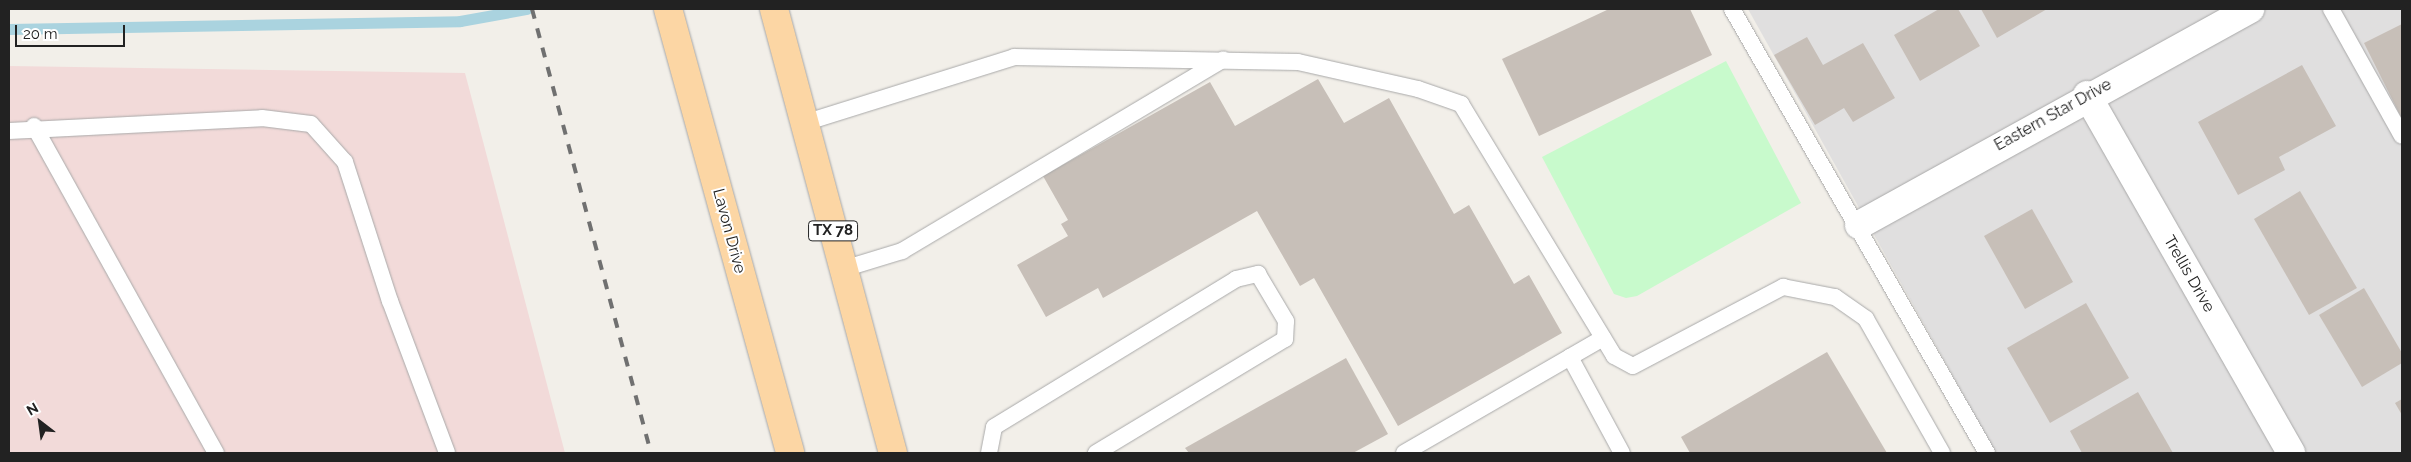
<!DOCTYPE html>
<html>
<head>
<meta charset="utf-8">
<style>
	body { margin:0 }
	#map { position:relative; width:2411px; height:462px; overflow:hidden; background:#f2efe9; font-family:Raleway,sans-serif }
	div>[style] { position:absolute }
	[style*='--x'] { left:calc(var(--x)*1px); top:calc(var(--y)*1px); width:calc(var(--w)*1px); rotate:calc(var(--a)*1deg) }
	.residential>* { inset:0; background:#e0dfdf }
	.commercial>* { inset:0; background:#f2dad9 }
	.park>* { inset:0; background:#c8facc }
	.stream>* { height:11px; margin:-5.5px; padding:0 5.5px; transform-origin:5.5px; border-radius:5.5px; background:#aad3df }
	.building>* { inset:0; background:#c7bfb8 }
	.roads { filter:drop-shadow(0 0 1px #a9a9a9) drop-shadow(0 0 1px #a9a9a9) }
	.lane>* { height:16px; margin:-8px; padding:0 8px; transform-origin:8px; border-radius:8px; background:#fff }
	.street>* { height:28px; margin:-14px; padding:0 14px; transform-origin:14px; border-radius:14px; background:#fff }
	.primary>* { height:28px; margin:-14px; padding:0 14px; transform-origin:14px; border-radius:14px; background:#fcd6a4 }
	.rail>* { height:4px; margin-top:-2px; transform-origin:0; background:repeating-linear-gradient(90deg,#707070 0 10px,transparent 0 20px) }
	span { translate:-50% -50%; white-space:nowrap; text-align:center; line-height:1.15; -webkit-text-stroke:4px #fff; paint-order:stroke }
	.shield-label span { padding:1px 4px; background:#fff; border:1px solid; border-radius:4px; -webkit-text-stroke-width:0 }
	.shield-label { font-size:15px; color:#222; font-weight:700 }
	.street-label { font-size:16px; color:#222 }
	.frame { position:absolute; inset:0; border:10px solid #222; pointer-events:none }
	.north { position:absolute; left:15px; top:397px; width:50px; height:50px; -webkit-text-stroke:4px #fff; paint-order:stroke; rotate:330deg; font-size:14px; font-weight:700; line-height:20px; text-align:center; color:#222 }
	.north::after { content:''; display:block; margin:auto; width:18px; height:22px; background:#222; clip-path:polygon(50% 0,100% 100%,50% 72%,0 100%) }
	.scale { position:absolute; left:15px; top:25px; width:110px; height:22px; box-sizing:border-box; border:2px solid #222; border-top:0; padding-left:6px; font-size:15px; line-height:18px; white-space:nowrap; color:#222; -webkit-text-stroke:4px #fff; paint-order:stroke }
</style>
</head>
<body>
<div id="map">
	<div class="residential">
		<i style="clip-path:polygon(1748px 9px,2402px 9px,2402px 453px,1996px 453px)"></i>
	</div>
	<div class="commercial">
		<i style="clip-path:polygon(9px 66px,465px 73px,565px 453px,9px 453px)"></i>
	</div>
	<div class="park">
		<i style="clip-path:polygon(1726px 61px,1801px 203px,1637px 296px,1626px 298px,1614px 294px,1542px 157px)"></i>
	</div>
	<div class="stream">
		<i style="--x:9;--y:29;--w:451;--a:-1"></i>
		<i style="--x:460;--y:21;--w:68;--a:-10.2"></i>
	</div>
	<div class="building">
		<i style="clip-path:polygon(1609px 9px,1690px 9px,1712px 55px,1539px 136px,1502px 59px)"></i>
		<i style="clip-path:polygon(1939px 9px,1958px 9px,1980px 46px,1920px 81px,1894px 35px)"></i>
		<i style="clip-path:polygon(1981px 9px,2047px 9px,1997px 38px)"></i>
		<i style="clip-path:polygon(2402px 24px,2402px 119px,2364px 43px)"></i>
		<i style="clip-path:polygon(1807px 37px,1823px 65px,1863px 43px,1895px 98px,1853px 122px,1844px 108px,1815px 125px,1774px 55px)"></i>
		<i style="clip-path:polygon(2302px 65px,2336px 126px,2279px 157px,2285px 170px,2238px 195px,2198px 122px)"></i>
		<i style="clip-path:polygon(1318px 79px,1344px 123px,1389px 98px,1454px 214px,1469px 205px,1514px 284px,1529px 275px,1562px 333px,1398px 426px,1314px 278px,1300px 286px,1257px 211px,1103px 298px,1098px 288px,1046px 317px,1017px 265px,1068px 236px,1061px 224px,1068px 220px,1043px 176px,1210px 82px,1235px 126px)"></i>
		<i style="clip-path:polygon(2300px 191px,2357px 288px,2309px 315px,2254px 219px)"></i>
		<i style="clip-path:polygon(2032px 209px,2073px 282px,2025px 309px,1984px 236px)"></i>
		<i style="clip-path:polygon(2364px 288px,2402px 353px,2402px 363px,2362px 387px,2319px 315px)"></i>
		<i style="clip-path:polygon(2086px 303px,2129px 378px,2050px 423px,2007px 348px)"></i>
		<i style="clip-path:polygon(1827px 352px,1887px 453px,1690px 453px,1681px 437px)"></i>
		<i style="clip-path:polygon(1346px 358px,1388px 434px,1353px 453px,1189px 453px,1185px 448px)"></i>
		<i style="clip-path:polygon(2138px 392px,2173px 453px,2082px 453px,2070px 431px)"></i>
		<i style="clip-path:polygon(2402px 399px,2402px 415px,2395px 403px)"></i>
	</div>
	<div class="roads">
		<div class="lane">
			<i style="--x:1732;--y:9;--w:512;--a:60.13"></i>
			<i style="--x:2331;--y:9;--w:145;--a:60.8"></i>
			<i style="--x:804;--y:123;--w:220;--a:-17.4"></i>
			<i style="--x:1014;--y:57;--w:284;--a:1"></i>
			<i style="--x:1298;--y:62;--w:123;--a:12.7"></i>
			<i style="--x:1418;--y:89;--w:46;--a:19.2"></i>
			<i style="--x:1461;--y:104;--w:295;--a:58.7"></i>
			<i style="--x:1614;--y:356;--w:21;--a:28"></i>
			<i style="--x:1633;--y:366;--w:170;--a:-27.8"></i>
			<i style="--x:1783;--y:287;--w:53;--a:10.9"></i>
			<i style="--x:1835;--y:297;--w:38;--a:35"></i>
			<i style="--x:1866;--y:319;--w:154;--a:60.4"></i>
			<i style="--x:34;--y:126;--w:374;--a:60.9"></i>
			<i style="--x:9;--y:131;--w:253;--a:-2.9"></i>
			<i style="--x:262;--y:118;--w:49;--a:7"></i>
			<i style="--x:311;--y:124;--w:51;--a:48.2"></i>
			<i style="--x:345;--y:162;--w:146;--a:72.1"></i>
			<i style="--x:390;--y:301;--w:162;--a:69.4"></i>
			<i style="--x:843;--y:269;--w:62;--a:-17"></i>
			<i style="--x:902;--y:251;--w:374;--a:-30.8"></i>
			<i style="--x:1603;--y:338;--w:38;--a:150"></i>
			<i style="--x:1570;--y:357;--w:109;--a:61.6"></i>
			<i style="--x:989;--y:453;--w:26;--a:-79"></i>
			<i style="--x:994;--y:427;--w:284;--a:-31.4"></i>
			<i style="--x:1236;--y:279;--w:23;--a:-13"></i>
			<i style="--x:1258;--y:274;--w:55;--a:59.2"></i>
			<i style="--x:1286;--y:321;--w:18;--a:93"></i>
			<i style="--x:1285;--y:339;--w:221;--a:148.9"></i>
			<i style="--x:1404;--y:453;--w:192;--a:-30"></i>
		</div>
		<div class="street">
			<i style="--x:2087;--y:95;--w:412;--a:60.3"></i>
			<i style="--x:1859;--y:225;--w:447;--a:-28.9"></i>
		</div>
		<div class="primary">
			<i style="--x:668;--y:9;--w:460;--a:74.6"></i>
			<i style="--x:774;--y:9;--w:460;--a:75"></i>
		</div>
	</div>
	<div class="rail">
		<i style="--x:532;--y:9;--w:460;--a:75"></i>
	</div>
	<div class="shield-label">
		<span style="left:833px;top:231px">TX 78</span>
	</div>
	<div class="street-label">
		<span style="left:2053px;top:115px;rotate:-29deg">Eastern Star Drive</span>
		<span style="left:729px;top:231px;rotate:75deg">Lavon Drive</span>
		<span style="left:2189px;top:274px;rotate:60deg">Trellis Drive</span>
	</div>
	<div class="frame"></div>
	<div class="north">N</div>
	<div class="scale">20 m</div>
</div>
</body>
</html>
